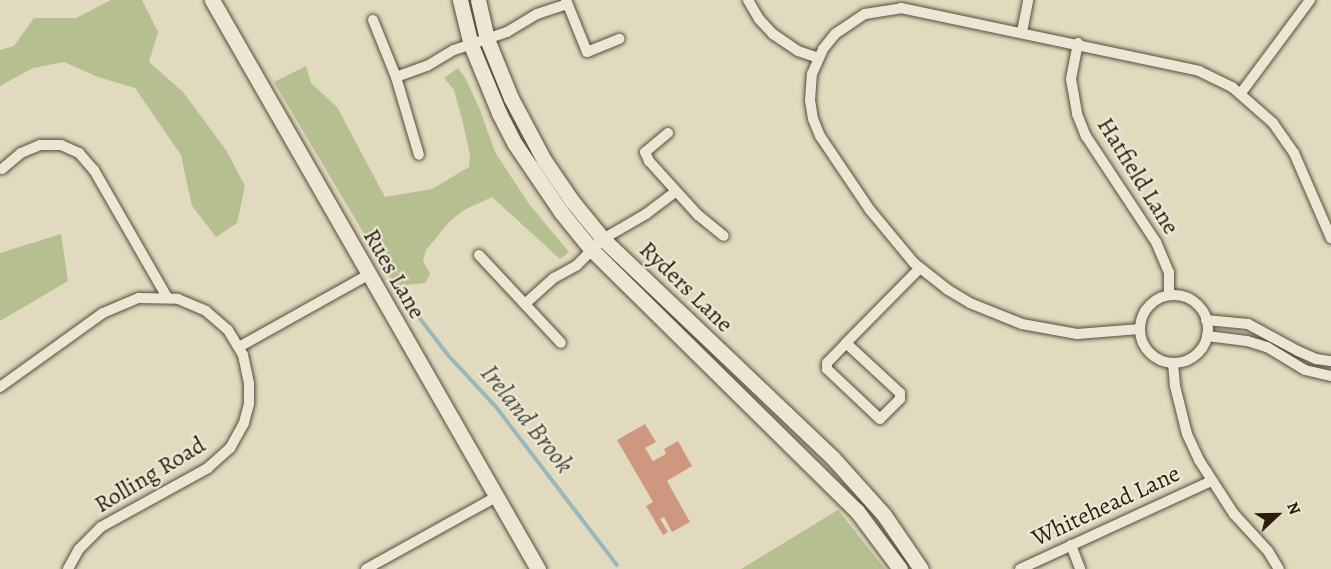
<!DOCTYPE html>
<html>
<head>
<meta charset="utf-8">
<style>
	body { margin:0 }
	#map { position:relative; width:1331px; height:569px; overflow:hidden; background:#e2dabf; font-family:Alegreya,serif }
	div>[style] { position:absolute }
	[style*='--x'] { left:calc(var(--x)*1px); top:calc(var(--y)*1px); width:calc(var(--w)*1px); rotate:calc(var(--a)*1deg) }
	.green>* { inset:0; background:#b5bf90 }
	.stream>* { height:4px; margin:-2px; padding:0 2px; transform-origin:2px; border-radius:2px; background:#98b8bb }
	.building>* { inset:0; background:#d09780 }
	.roads { filter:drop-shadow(0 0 2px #574c3a) drop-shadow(0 0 2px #574c3a) }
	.street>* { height:10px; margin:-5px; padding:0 5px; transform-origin:5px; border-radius:5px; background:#ece7d5 }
	.street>.ring { margin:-5px; padding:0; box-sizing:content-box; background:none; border:10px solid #ece7d5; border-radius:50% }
	.secondary>* { height:15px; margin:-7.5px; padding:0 7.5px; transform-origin:7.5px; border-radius:7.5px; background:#ece7d5 }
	span { translate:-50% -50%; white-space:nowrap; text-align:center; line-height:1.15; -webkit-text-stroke:4.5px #ece7d5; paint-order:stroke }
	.street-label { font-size:24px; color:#291c0d }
	.water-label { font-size:26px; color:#4a4b41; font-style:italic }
	.north { position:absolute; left:1247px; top:485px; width:60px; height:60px; -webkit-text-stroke:4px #ece7d5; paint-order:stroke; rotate:68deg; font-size:16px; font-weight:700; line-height:24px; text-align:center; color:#291c0d }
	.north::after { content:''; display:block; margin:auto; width:21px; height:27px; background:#291c0d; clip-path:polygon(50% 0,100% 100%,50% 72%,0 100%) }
</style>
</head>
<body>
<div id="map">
	<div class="green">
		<i style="clip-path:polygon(111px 0,142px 0,158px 32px,149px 62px,183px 92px,226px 150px,245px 186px,237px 223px,216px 237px,192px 206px,181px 155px,135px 88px,98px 77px,64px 62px,33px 68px,0 86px,0 50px,14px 46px,34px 18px,76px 18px)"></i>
		<i style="clip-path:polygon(306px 66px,311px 83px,337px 107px,385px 197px,432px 189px,469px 167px,470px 155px,462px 119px,454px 90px,444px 78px,458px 68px,466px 79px,480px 110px,495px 152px,529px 204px,569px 252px,560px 259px,492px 197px,464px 210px,450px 221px,426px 250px,423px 261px,430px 274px,425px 283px,395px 286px,274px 82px)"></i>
		<i style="clip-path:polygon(61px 234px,68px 281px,0 321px,0 253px)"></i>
		<i style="clip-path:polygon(838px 510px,885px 569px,741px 569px)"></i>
	</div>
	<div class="stream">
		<i style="--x:405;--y:299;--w:69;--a:52.6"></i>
		<i style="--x:447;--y:354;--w:72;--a:47.2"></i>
		<i style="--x:496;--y:407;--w:199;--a:52.6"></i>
	</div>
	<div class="building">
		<i style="clip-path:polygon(645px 424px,656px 442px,645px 448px,653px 461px,666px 454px,664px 449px,678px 441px,692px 466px,667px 481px,690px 522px,672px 532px,664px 517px,660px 519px,668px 532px,663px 535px,646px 506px,653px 502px,617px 440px)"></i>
	</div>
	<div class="roads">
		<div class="street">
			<i style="--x:566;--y:0;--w:56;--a:68"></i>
			<i style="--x:587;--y:52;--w:35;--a:-22"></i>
			<i style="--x:748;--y:0;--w:22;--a:60"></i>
			<i style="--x:759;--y:19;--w:21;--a:47"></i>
			<i style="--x:773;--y:34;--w:30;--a:34"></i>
			<i style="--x:798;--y:51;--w:21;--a:19"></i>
			<i style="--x:373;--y:20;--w:61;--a:68"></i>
			<i style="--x:396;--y:77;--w:81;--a:73.6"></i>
			<i style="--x:1022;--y:32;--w:33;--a:-79"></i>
			<i style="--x:1078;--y:43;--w:37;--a:101"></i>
			<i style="--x:1071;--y:79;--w:36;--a:80"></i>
			<i style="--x:1077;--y:114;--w:24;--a:68"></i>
			<i style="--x:1086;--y:136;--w:127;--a:56.6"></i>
			<i style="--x:1156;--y:242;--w:33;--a:67"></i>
			<i style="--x:1169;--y:272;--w:23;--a:90"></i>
			<i style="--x:396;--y:77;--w:33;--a:-20"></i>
			<i style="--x:427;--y:66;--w:31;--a:-31"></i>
			<i style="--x:454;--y:50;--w:56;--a:-18.8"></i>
			<i style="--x:507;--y:32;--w:35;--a:-31"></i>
			<i style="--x:537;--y:14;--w:32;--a:-18"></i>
			<i style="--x:1241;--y:93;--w:116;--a:-53.4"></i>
			<i style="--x:668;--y:133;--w:30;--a:140"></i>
			<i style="--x:645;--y:152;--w:10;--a:66"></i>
			<i style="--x:649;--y:161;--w:73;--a:47.8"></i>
			<i style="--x:698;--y:215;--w:33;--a:39"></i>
			<i style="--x:2;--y:169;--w:25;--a:-40"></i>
			<i style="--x:21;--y:153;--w:21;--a:-23"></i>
			<i style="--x:40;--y:145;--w:21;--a:0"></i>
			<i style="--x:61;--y:145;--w:20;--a:24"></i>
			<i style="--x:79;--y:153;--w:23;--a:49"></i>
			<i style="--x:94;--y:170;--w:146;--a:60.1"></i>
			<i style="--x:479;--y:255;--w:120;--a:47"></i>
			<i class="ring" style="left:1140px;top:295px;width:58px;height:58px"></i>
			<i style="--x:526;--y:303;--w:38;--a:-42"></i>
			<i style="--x:554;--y:278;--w:25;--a:-29"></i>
			<i style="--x:576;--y:266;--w:38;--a:-45"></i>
			<i style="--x:603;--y:239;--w:50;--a:-30.2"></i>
			<i style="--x:646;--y:214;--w:36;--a:-37"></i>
			<i style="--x:1206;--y:320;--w:42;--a:5.4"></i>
			<i style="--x:1248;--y:324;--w:57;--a:28.4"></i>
			<i style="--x:1298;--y:351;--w:20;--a:24"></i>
			<i style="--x:1316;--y:359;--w:15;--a:8"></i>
			<i style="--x:1140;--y:329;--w:63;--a:175.5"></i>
			<i style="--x:1077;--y:334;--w:56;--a:-169.7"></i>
			<i style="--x:1022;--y:324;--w:56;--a:-158"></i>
			<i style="--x:970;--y:303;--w:27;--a:-149"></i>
			<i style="--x:947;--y:289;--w:42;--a:-141.8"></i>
			<i style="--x:914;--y:263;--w:69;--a:-129.7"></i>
			<i style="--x:870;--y:210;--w:89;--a:-124"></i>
			<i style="--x:820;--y:136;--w:18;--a:-112"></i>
			<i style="--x:813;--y:119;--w:18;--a:-99"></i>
			<i style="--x:810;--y:101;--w:27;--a:-86"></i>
			<i style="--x:812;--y:74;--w:27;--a:-66"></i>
			<i style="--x:823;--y:49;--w:19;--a:-51"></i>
			<i style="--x:835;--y:34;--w:36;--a:-34"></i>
			<i style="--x:865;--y:14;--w:36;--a:-9"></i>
			<i style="--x:901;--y:8;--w:305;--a:11.9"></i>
			<i style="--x:1199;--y:71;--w:37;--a:26"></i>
			<i style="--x:1232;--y:87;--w:55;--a:41.3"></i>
			<i style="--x:1273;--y:123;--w:37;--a:55"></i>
			<i style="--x:1294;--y:153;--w:93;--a:66.5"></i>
			<i style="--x:1207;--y:336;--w:40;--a:7.1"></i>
			<i style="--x:1247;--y:341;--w:21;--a:17"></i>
			<i style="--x:1267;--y:347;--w:44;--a:31.2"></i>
			<i style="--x:1305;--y:370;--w:27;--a:13"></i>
			<i style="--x:846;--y:343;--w:74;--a:42.8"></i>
			<i style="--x:900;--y:393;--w:6;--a:90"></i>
			<i style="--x:900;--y:399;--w:28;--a:135"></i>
			<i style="--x:880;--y:419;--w:73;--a:-136.7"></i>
			<i style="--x:827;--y:369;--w:6;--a:-90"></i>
			<i style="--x:827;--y:363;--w:28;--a:-46"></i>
			<i style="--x:846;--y:343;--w:105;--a:-45.4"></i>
			<i style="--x:239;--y:347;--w:148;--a:-29.2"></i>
			<i style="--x:1173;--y:363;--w:23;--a:85"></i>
			<i style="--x:1175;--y:386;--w:49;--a:76"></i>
			<i style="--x:1187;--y:434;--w:29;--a:65"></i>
			<i style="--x:1199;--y:460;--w:64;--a:57.1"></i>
			<i style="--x:1234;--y:514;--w:50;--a:47.4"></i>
			<i style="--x:1268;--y:551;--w:21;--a:59"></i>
			<i style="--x:0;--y:387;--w:127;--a:-35.7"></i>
			<i style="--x:103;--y:313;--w:39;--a:-23"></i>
			<i style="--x:139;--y:298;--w:39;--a:1"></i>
			<i style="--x:178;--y:299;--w:30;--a:23"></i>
			<i style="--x:206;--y:311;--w:29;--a:41"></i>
			<i style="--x:228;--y:330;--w:29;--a:59"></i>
			<i style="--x:243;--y:355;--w:30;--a:78"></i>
			<i style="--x:249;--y:384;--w:20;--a:90"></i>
			<i style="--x:249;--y:404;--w:20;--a:105"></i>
			<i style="--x:244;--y:423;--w:29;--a:119"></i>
			<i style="--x:230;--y:448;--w:30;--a:138"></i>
			<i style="--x:208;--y:468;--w:122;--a:151.1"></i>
			<i style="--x:101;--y:527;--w:31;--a:135"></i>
			<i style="--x:79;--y:549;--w:23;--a:119"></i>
			<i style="--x:1071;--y:545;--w:26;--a:69"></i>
			<i style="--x:366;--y:569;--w:149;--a:-29"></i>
			<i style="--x:1020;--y:569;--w:210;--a:-24.7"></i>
		</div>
		<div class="secondary">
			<i style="--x:212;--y:0;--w:656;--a:60.19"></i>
			<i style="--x:460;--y:0;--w:46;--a:76.3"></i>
			<i style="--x:471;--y:45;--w:74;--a:67.6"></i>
			<i style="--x:499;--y:113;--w:35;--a:63"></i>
			<i style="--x:515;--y:144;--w:82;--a:55.9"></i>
			<i style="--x:561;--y:212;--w:48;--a:51"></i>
			<i style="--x:591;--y:249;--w:373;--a:44.6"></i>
			<i style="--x:857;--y:511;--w:72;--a:53.4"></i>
			<i style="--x:478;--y:0;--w:40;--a:77"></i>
			<i style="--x:487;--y:39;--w:64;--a:67.9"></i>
			<i style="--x:511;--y:98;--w:70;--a:62"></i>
			<i style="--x:544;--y:160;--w:50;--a:55.7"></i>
			<i style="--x:572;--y:201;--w:49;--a:50.8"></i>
			<i style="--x:603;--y:239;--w:316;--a:43.6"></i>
			<i style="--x:832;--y:457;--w:78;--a:48.1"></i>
			<i style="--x:884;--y:515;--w:65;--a:55.6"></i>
		</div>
	</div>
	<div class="street-label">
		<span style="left:1138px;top:176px;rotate:58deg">Hatfield Lane</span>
		<span style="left:394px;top:274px;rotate:60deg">Rues Lane</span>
		<span style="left:686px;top:287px;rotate:44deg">Ryders Lane</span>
		<span style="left:150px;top:475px;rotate:-31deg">Rolling Road</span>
		<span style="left:1106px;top:506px;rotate:-25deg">Whitehead Lane</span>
	</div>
	<div class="water-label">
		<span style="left:527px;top:419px;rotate:51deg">Ireland Brook</span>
	</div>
	<div class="north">N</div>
</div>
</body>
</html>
